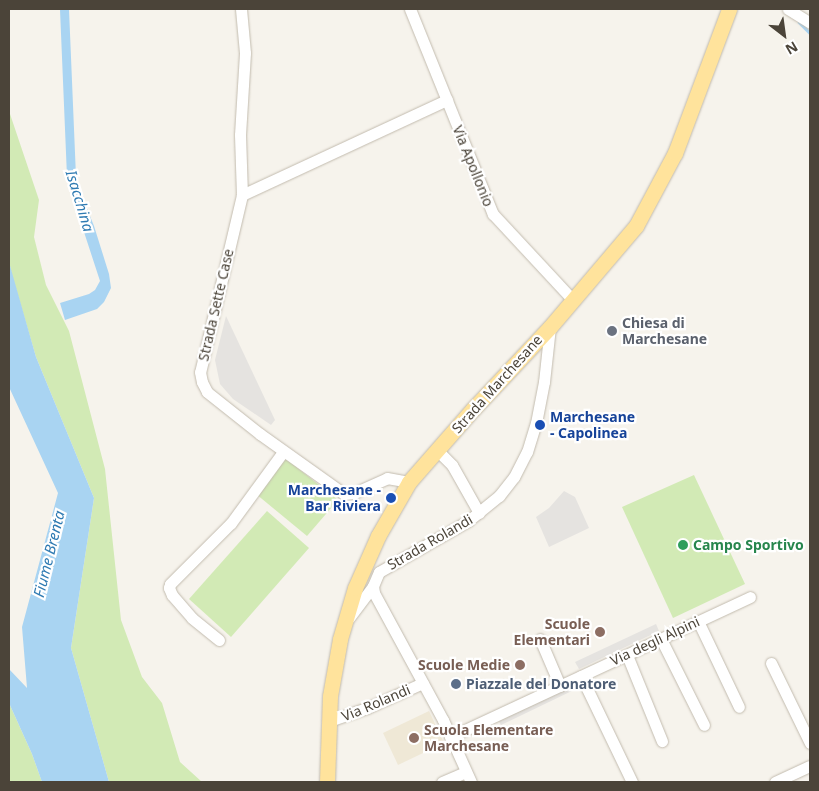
<!DOCTYPE html>
<html>
<head>
<meta charset="utf-8">
<style>
	body { margin:0 }
	#map { position:relative; width:819px; height:791px; overflow:hidden; background:#f6f3ec; font-family:"Noto Sans",sans-serif }
	div>[style] { position:absolute }
	[style*='--x'] { left:calc(var(--x)*1px); top:calc(var(--y)*1px); width:calc(var(--w)*1px); rotate:calc(var(--a)*1deg) }
	.education>* { inset:0; background:#efe8d6 }
	.green>* { inset:0; background:#d2eab5 }
	.parking>* { inset:0; background:#e5e3e0 }
	.water>* { inset:0; background:#a9d4f2 }
	.stream>* { height:2.5px; margin:-1.25px; padding:0 1.25px; transform-origin:1.25px; border-radius:1.25px; background:#a9d4f2 }
	.canal>* { height:9px; margin:-4.5px; padding:0 4.5px; transform-origin:4.5px; border-radius:4.5px; background:#a9d4f2 }
	.roads { filter:drop-shadow(0 0 1px #c2bbae) drop-shadow(0 0 1px #c2bbae) }
	.minor>* { height:11px; margin:-5.5px; padding:0 5.5px; transform-origin:5.5px; border-radius:5.5px; background:#fff }
	.major>* { height:15px; margin:-7.5px; padding:0 7.5px; transform-origin:7.5px; border-radius:7.5px; background:#ffe39c }
	.dots>* { width:14px; height:14px; translate:-50% -50%; box-sizing:border-box; border:2px solid #fff; border-radius:50% }
	span { translate:-50% -50%; white-space:nowrap; text-align:center; line-height:1.15; -webkit-text-stroke:4.5px #fff; paint-order:stroke }
	.street-label { font-size:14px; color:#4b4439 }
	.worship-label { font-size:14px; color:#5b616d; font-weight:700 }
	.left { translate:0 -50%; text-align:left }
	.transit-label { font-size:14px; color:#164399; font-weight:700 }
	.right { translate:-100% -50%; text-align:right }
	.leisure-label { font-size:14px; color:#27864d; font-weight:700 }
	.education-label { font-size:14px; color:#785e54; font-weight:700 }
	.service-label { font-size:14px; color:#4e5e75; font-weight:700 }
	.water-label { font-size:15px; color:#2e7ab2; font-style:italic }
	.frame { position:absolute; inset:0; border:10px solid #4b4439; pointer-events:none }
	.north { position:absolute; left:759px; top:10px; width:50px; height:50px; -webkit-text-stroke:4px #fff; paint-order:stroke; rotate:150deg; font-size:14px; font-weight:700; line-height:20px; text-align:center; color:#4b4439 }
	.north::after { content:''; display:block; margin:auto; width:18px; height:22px; background:#4b4439; clip-path:polygon(50% 0,100% 100%,50% 72%,0 100%) }
</style>
</head>
<body>
<div id="map">
	<div class="education">
		<i style="clip-path:polygon(429px 711px,444px 743px,398px 765px,383px 733px)"></i>
	</div>
	<div class="green">
		<i style="clip-path:polygon(9px 111px,39px 200px,34px 237px,46px 285px,69px 331px,105px 469px,121px 620px,142px 677px,162px 703px,180px 762px,202px 782px,109px 782px,71px 648px,94px 498px,36px 357px,12px 275px,9px 262px)"></i>
		<i style="clip-path:polygon(285px 458px,338px 500px,307px 536px,256px 494px)"></i>
		<i style="clip-path:polygon(694px 475px,745px 584px,673px 618px,622px 507px)"></i>
		<i style="clip-path:polygon(267px 511px,309px 548px,231px 637px,189px 599px)"></i>
		<i style="clip-path:polygon(9px 703px,32px 754px,42px 782px,9px 782px)"></i>
	</div>
	<div class="parking">
		<i style="clip-path:polygon(226px 316px,275px 420px,271px 425px,233px 399px,220px 384px,215px 360px)"></i>
		<i style="clip-path:polygon(564px 491px,575px 497px,589px 528px,549px 547px,536px 517px,549px 508px)"></i>
		<i style="clip-path:polygon(656px 624px,659px 631px,579px 669px,575px 662px)"></i>
		<i style="clip-path:polygon(573px 683px,576px 689px,501px 725px,497px 718px)"></i>
	</div>
	<div class="water">
		<i style="clip-path:polygon(69px 164px,94px 226px,109px 274px,111px 288px,104px 302px,97px 309px,65px 320px,60px 303px,89px 294px,95px 290px,100px 281px,68px 183px)"></i>
		<i style="clip-path:polygon(9px 262px,36px 357px,94px 498px,71px 648px,109px 782px,42px 782px,32px 754px,9px 703px,9px 669px,27px 688px,22px 627px,58px 493px,9px 387px)"></i>
	</div>
	<div class="stream">
		<i style="--x:799;--y:22;--w:16;--a:45"></i>
	</div>
	<div class="canal">
		<i style="--x:64;--y:9;--w:167;--a:87.6"></i>
	</div>
	<div class="roads">
		<div class="minor">
			<i style="--x:241;--y:9;--w:44;--a:84.8"></i>
			<i style="--x:245;--y:53;--w:82;--a:93.5"></i>
			<i style="--x:240;--y:135;--w:60;--a:88.1"></i>
			<i style="--x:242;--y:195;--w:182;--a:103.3"></i>
			<i style="--x:200;--y:372;--w:10;--a:79"></i>
			<i style="--x:202;--y:382;--w:11;--a:63"></i>
			<i style="--x:207;--y:392;--w:68;--a:38.4"></i>
			<i style="--x:260;--y:434;--w:103;--a:35.5"></i>
			<i style="--x:344;--y:494;--w:10;--a:-6"></i>
			<i style="--x:354;--y:493;--w:36;--a:-24"></i>
			<i style="--x:387;--y:478;--w:22;--a:10"></i>
			<i style="--x:410;--y:9;--w:221;--a:68"></i>
			<i style="--x:493;--y:214;--w:117;--a:47.1"></i>
			<i style="--x:788;--y:9;--w:26;--a:32"></i>
			<i style="--x:242;--y:195;--w:226;--a:-24.9"></i>
			<i style="--x:437;--y:450;--w:21;--a:45"></i>
			<i style="--x:452;--y:465;--w:55;--a:60.6"></i>
			<i style="--x:349;--y:618;--w:40;--a:-53"></i>
			<i style="--x:698;--y:621;--w:95;--a:64.5"></i>
			<i style="--x:540;--y:639;--w:51;--a:66.9"></i>
			<i style="--x:661;--y:639;--w:96;--a:63.4"></i>
			<i style="--x:219;--y:640;--w:35;--a:-141"></i>
			<i style="--x:192;--y:618;--w:30;--a:-131"></i>
			<i style="--x:172;--y:595;--w:8;--a:-113"></i>
			<i style="--x:169;--y:588;--w:4;--a:-76"></i>
			<i style="--x:170;--y:584;--w:86;--a:-45"></i>
			<i style="--x:231;--y:523;--w:88;--a:-53.8"></i>
			<i style="--x:627;--y:655;--w:93;--a:67.9"></i>
			<i style="--x:771;--y:663;--w:89;--a:64"></i>
			<i style="--x:581;--y:676;--w:118;--a:64.3"></i>
			<i style="--x:329;--y:721;--w:40;--a:-18.9"></i>
			<i style="--x:367;--y:708;--w:61;--a:-24.1"></i>
			<i style="--x:450;--y:737;--w:331;--a:-25"></i>
			<i style="--x:442;--y:782;--w:26;--a:-23"></i>
			<i style="--x:471;--y:782;--w:68;--a:-114.3"></i>
			<i style="--x:443;--y:720;--w:145;--a:-118.5"></i>
			<i style="--x:374;--y:593;--w:7;--a:-98"></i>
			<i style="--x:373;--y:586;--w:15;--a:-67"></i>
			<i style="--x:379;--y:572;--w:103;--a:-29.8"></i>
			<i style="--x:468;--y:521;--w:40;--a:-39"></i>
			<i style="--x:499;--y:496;--w:24;--a:-52"></i>
			<i style="--x:514;--y:477;--w:28;--a:-63"></i>
			<i style="--x:527;--y:452;--w:30;--a:-73"></i>
			<i style="--x:536;--y:423;--w:42;--a:-79"></i>
			<i style="--x:544;--y:382;--w:55;--a:-83.8"></i>
			<i style="--x:775;--y:782;--w:38;--a:-25"></i>
		</div>
		<div class="major">
			<i style="--x:327;--y:782;--w:86;--a:-88"></i>
			<i style="--x:330;--y:696;--w:58;--a:-80"></i>
			<i style="--x:340;--y:639;--w:53;--a:-73.6"></i>
			<i style="--x:355;--y:588;--w:57;--a:-66.1"></i>
			<i style="--x:378;--y:536;--w:62;--a:-60.1"></i>
			<i style="--x:409;--y:482;--w:97;--a:-48.8"></i>
			<i style="--x:473;--y:409;--w:112;--a:-46.8"></i>
			<i style="--x:550;--y:327;--w:133;--a:-49.6"></i>
			<i style="--x:636;--y:226;--w:83;--a:-61.9"></i>
			<i style="--x:675;--y:153;--w:154;--a:-69.4"></i>
		</div>
	</div>
	<div class="dots">
		<i style="left:612px;top:331px;background:#6b7280"></i>
		<i style="left:540px;top:425px;background:#1a4fb4"></i>
		<i style="left:391px;top:498px;background:#1a4fb4"></i>
		<i style="left:683px;top:545px;background:#2e9e5b"></i>
		<i style="left:600px;top:632px;background:#8d6e63"></i>
		<i style="left:520px;top:665px;background:#8d6e63"></i>
		<i style="left:456px;top:684px;background:#5c6f8a"></i>
		<i style="left:414px;top:738px;background:#8d6e63"></i>
	</div>
	<div class="street-label">
		<span style="left:473px;top:166px;rotate:68deg">Via Apollonio</span>
		<span style="left:216px;top:305px;rotate:-77deg">Strada Sette Case</span>
		<span style="left:497px;top:384px;rotate:-48deg">Strada Marchesane</span>
		<span style="left:430px;top:542px;rotate:-30deg">Strada Rolandi</span>
		<span style="left:655px;top:641px;rotate:-25deg">Via degli Alpini</span>
		<span style="left:376px;top:703px;rotate:-23deg">Via Rolandi</span>
	</div>
	<div class="worship-label">
		<span class="left" style="left:622px;top:331px">Chiesa di<br>Marchesane</span>
	</div>
	<div class="transit-label">
		<span class="left" style="left:550px;top:425px">Marchesane<br>- Capolinea</span>
		<span class="right" style="left:381px;top:498px">Marchesane -<br>Bar Riviera</span>
	</div>
	<div class="leisure-label">
		<span class="left" style="left:693px;top:545px">Campo Sportivo</span>
	</div>
	<div class="education-label">
		<span class="right" style="left:590px;top:632px">Scuole<br>Elementari</span>
		<span class="right" style="left:510px;top:665px">Scuole Medie</span>
		<span class="left" style="left:424px;top:738px">Scuola Elementare<br>Marchesane</span>
	</div>
	<div class="service-label">
		<span class="left" style="left:466px;top:684px">Piazzale del Donatore</span>
	</div>
	<div class="water-label">
		<span style="left:80px;top:201px;rotate:73deg">Isacchina</span>
		<span style="left:49px;top:554px;rotate:-76deg">Fiume Brenta</span>
	</div>
	<div class="frame"></div>
	<div class="north">N</div>
</div>
</body>
</html>
